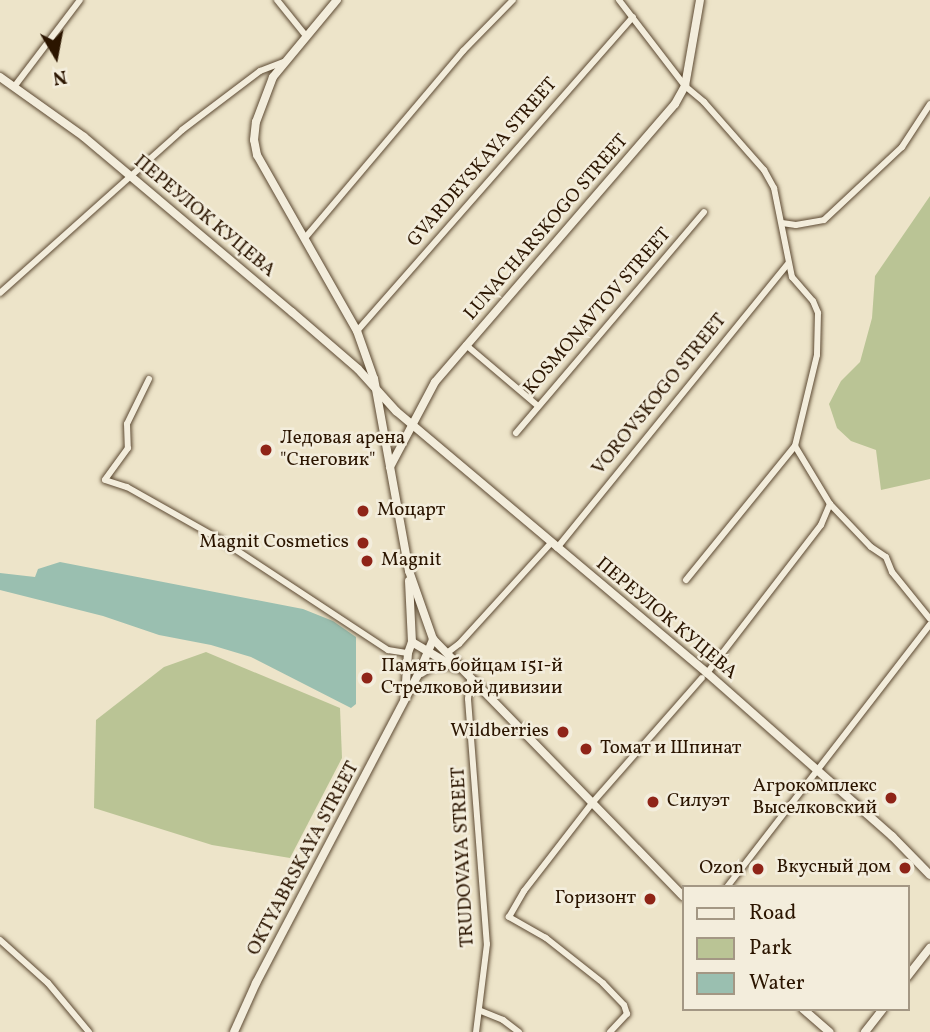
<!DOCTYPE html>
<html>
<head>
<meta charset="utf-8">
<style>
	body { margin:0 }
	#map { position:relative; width:930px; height:1032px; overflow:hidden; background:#ede4c9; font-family:Vollkorn,serif }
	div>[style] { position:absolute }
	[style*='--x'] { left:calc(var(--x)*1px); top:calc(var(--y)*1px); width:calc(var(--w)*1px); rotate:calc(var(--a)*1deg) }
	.green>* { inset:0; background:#bac495 }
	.water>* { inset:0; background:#9abfb0 }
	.roads { filter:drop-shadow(0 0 2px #5c4932) drop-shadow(0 0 2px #5c4932) }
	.street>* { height:6px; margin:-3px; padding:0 3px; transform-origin:3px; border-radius:3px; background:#f3eddc }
	.secondary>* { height:8px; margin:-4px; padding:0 4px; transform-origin:4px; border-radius:4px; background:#f3eddc }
	.dots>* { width:19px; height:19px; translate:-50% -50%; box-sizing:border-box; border:4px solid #f3eddc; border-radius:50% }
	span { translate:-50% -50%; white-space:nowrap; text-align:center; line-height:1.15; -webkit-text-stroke:5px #f3eddc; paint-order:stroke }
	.street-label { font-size:19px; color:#2b1500 }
	.poi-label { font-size:19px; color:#2b1500 }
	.left { translate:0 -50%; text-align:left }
	.right { translate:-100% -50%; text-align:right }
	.legend { position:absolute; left:682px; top:885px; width:228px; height:126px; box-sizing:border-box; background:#f3eddc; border:2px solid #a39784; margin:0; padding:9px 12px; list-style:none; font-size:21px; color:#2b1500 }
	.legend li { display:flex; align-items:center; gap:14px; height:35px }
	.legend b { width:35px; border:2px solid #a39784 }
	.north { position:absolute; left:21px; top:21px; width:70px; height:70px; -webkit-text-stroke:5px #f3eddc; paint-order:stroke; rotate:170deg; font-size:19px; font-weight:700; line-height:28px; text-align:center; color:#2b1500 }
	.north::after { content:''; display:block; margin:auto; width:24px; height:32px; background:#2b1500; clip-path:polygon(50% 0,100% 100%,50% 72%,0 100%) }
</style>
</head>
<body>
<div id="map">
	<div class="green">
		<i style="clip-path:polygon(930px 196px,930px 479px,881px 490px,876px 450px,851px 441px,837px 428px,829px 404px,841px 381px,860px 362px,872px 318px,875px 276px)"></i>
		<i style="clip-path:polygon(206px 652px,340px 708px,342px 758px,290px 858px,212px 845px,94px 808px,96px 720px,164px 667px)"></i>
	</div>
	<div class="water">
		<i style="clip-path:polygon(60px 562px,303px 609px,333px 621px,356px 637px,356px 704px,351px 708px,251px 657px,211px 645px,159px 635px,103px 616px,0 590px,0 573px,35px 577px,38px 569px)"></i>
	</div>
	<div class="roads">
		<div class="street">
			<i style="--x:277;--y:0;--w:46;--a:51.1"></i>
			<i style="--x:619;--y:0;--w:108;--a:52.5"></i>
			<i style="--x:685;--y:86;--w:25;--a:40"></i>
			<i style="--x:704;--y:102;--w:91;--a:48.6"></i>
			<i style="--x:764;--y:170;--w:21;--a:61"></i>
			<i style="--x:774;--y:188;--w:91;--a:78.6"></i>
			<i style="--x:792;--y:277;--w:32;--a:49"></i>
			<i style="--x:813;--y:301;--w:13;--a:67"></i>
			<i style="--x:818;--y:313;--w:42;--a:91.4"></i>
			<i style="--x:817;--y:355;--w:94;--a:103.6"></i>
			<i style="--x:795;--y:446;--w:68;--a:58.9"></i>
			<i style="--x:830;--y:504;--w:59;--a:46.4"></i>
			<i style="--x:871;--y:547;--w:18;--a:34"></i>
			<i style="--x:886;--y:557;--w:16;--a:68"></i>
			<i style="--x:892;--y:572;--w:60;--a:51"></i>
			<i style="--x:14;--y:87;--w:109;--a:-52.8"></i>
			<i style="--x:782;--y:223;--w:14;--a:8"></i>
			<i style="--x:796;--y:225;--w:28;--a:-10"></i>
			<i style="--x:824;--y:220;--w:107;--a:-43.1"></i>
			<i style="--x:902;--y:147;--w:51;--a:-56.9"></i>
			<i style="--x:305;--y:238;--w:245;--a:-49.8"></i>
			<i style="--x:463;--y:51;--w:71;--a:-45.6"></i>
			<i style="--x:0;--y:293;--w:244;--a:-41.8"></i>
			<i style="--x:182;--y:130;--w:98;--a:-37.1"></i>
			<i style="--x:260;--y:71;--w:25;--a:-21"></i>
			<i style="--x:357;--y:331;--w:418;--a:-48.7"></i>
			<i style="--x:466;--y:345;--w:94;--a:40.3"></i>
			<i style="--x:149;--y:379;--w:50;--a:116.1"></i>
			<i style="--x:127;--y:424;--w:24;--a:88"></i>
			<i style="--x:128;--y:448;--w:39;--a:126"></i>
			<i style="--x:105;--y:480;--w:23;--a:18"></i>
			<i style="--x:127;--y:487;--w:108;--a:29.4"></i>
			<i style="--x:221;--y:540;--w:200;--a:33.4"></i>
			<i style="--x:388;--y:650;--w:20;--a:9"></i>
			<i style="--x:516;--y:433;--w:290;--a:-49.6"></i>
			<i style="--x:557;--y:548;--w:367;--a:-50.9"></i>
			<i style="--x:686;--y:580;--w:173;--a:-50.9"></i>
			<i style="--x:447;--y:653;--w:15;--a:-37"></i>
			<i style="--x:459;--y:644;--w:137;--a:-47.7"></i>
			<i style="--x:707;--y:673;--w:187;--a:-52.4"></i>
			<i style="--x:821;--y:525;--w:23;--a:-67"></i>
			<i style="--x:470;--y:680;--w:19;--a:96"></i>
			<i style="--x:468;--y:699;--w:246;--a:85.6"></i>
			<i style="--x:487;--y:944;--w:89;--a:97.1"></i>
			<i style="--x:727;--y:887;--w:332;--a:-52.3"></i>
			<i style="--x:0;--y:940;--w:64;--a:41.9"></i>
			<i style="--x:48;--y:983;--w:64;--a:50.1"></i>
			<i style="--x:481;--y:1011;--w:24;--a:22"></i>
			<i style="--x:503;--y:1020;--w:20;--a:37"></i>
			<i style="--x:610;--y:1032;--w:25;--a:-47"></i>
			<i style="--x:627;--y:1014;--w:9;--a:-108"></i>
			<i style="--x:624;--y:1005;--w:30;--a:-134"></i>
			<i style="--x:603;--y:983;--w:73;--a:-141.7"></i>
			<i style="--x:546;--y:938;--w:43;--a:-150.4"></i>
			<i style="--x:509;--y:917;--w:30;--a:-60"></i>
			<i style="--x:524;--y:891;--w:113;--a:-52.2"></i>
			<i style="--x:593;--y:802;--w:165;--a:-48.7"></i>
		</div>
		<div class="secondary">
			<i style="--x:0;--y:77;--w:103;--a:35.5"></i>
			<i style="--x:84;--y:137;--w:272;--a:40.1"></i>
			<i style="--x:292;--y:312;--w:87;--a:40.8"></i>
			<i style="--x:358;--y:369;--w:57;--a:47.9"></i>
			<i style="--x:396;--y:411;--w:407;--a:40.1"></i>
			<i style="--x:707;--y:673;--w:247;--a:41.4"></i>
			<i style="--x:892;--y:836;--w:54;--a:45.7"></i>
			<i style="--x:390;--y:467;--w:96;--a:-62.1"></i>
			<i style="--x:435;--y:382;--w:367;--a:-49.2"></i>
			<i style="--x:675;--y:104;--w:21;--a:-61"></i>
			<i style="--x:685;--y:86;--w:87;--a:-80.1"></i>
			<i style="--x:409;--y:581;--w:61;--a:87.2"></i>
			<i style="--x:412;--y:642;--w:51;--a:30.6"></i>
			<i style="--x:433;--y:639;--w:359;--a:45.8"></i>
			<i style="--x:421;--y:673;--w:13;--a:-32"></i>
			<i style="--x:432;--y:666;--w:15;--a:-4"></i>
			<i style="--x:405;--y:697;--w:44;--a:-86.1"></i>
			<i style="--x:408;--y:653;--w:12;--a:-70"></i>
			<i style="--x:907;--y:977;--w:37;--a:-52"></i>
			<i style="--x:803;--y:1009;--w:35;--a:41"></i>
			<i style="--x:234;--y:1032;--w:54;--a:-65.8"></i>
			<i style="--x:256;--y:983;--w:348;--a:-62.3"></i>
			<i style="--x:418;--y:675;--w:39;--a:-67"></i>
			<i style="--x:433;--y:639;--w:72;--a:-109.4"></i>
			<i style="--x:409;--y:571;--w:195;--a:-100.3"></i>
			<i style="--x:374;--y:379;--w:51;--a:-109.5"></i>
			<i style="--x:357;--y:331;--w:202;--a:-119.6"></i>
			<i style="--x:257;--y:155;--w:15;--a:-101"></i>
			<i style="--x:254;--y:140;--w:18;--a:-84"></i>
			<i style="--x:256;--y:122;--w:48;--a:-69.3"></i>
			<i style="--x:273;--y:77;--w:100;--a:-50.3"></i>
			<i style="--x:865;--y:1032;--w:29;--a:-52"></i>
		</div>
	</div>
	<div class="dots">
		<i style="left:266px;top:450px;background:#8f2418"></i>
		<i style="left:363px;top:511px;background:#8f2418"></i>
		<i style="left:363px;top:543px;background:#8f2418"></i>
		<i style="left:367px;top:561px;background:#8f2418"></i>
		<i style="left:367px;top:678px;background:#8f2418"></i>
		<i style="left:563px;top:732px;background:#8f2418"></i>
		<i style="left:586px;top:749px;background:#8f2418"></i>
		<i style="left:891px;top:798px;background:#8f2418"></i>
		<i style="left:653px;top:802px;background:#8f2418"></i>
		<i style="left:905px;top:868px;background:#8f2418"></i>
		<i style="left:758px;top:869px;background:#8f2418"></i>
		<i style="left:650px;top:899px;background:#8f2418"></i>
	</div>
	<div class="street-label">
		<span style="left:483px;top:163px;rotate:-49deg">GVARDEYSKAYA STREET</span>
		<span style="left:204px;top:217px;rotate:40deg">ПЕРЕУЛОК КУЦЕВА</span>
		<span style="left:547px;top:228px;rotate:-49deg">LUNACHARSKOGO STREET</span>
		<span style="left:598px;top:312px;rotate:-49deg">KOSMONAVTOV STREET</span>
		<span style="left:660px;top:395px;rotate:-51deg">VOROVSKOGO STREET</span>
		<span style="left:666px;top:619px;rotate:40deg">ПЕРЕУЛОК КУЦЕВА</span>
		<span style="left:464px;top:857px;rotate:-93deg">TRUDOVAYA STREET</span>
		<span style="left:304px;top:859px;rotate:-62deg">OKTYABRSKAYA STREET</span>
	</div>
	<div class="poi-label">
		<span class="left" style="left:280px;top:450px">Ледовая арена<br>"Снеговик"</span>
		<span class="left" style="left:377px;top:511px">Моцарт</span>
		<span class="right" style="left:349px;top:543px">Magnit Cosmetics</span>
		<span class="left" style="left:381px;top:561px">Magnit</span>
		<span class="left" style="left:381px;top:678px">Память бойцам 151-й<br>Стрелковой дивизии</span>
		<span class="right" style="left:549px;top:732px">Wildberries</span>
		<span class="left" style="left:600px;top:749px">Томат и Шпинат</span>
		<span class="right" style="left:877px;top:798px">Агрокомплекс<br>Выселковский</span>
		<span class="left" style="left:667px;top:802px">Силуэт</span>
		<span class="right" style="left:891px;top:868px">Вкусный дом</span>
		<span class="right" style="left:744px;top:869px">Ozon</span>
		<span class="right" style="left:636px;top:899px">Горизонт</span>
	</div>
	<ul class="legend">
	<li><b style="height:9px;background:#f3eddc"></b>Road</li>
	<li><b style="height:19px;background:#bac495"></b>Park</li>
	<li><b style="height:19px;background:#9abfb0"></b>Water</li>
	</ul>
	<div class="north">N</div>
</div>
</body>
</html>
